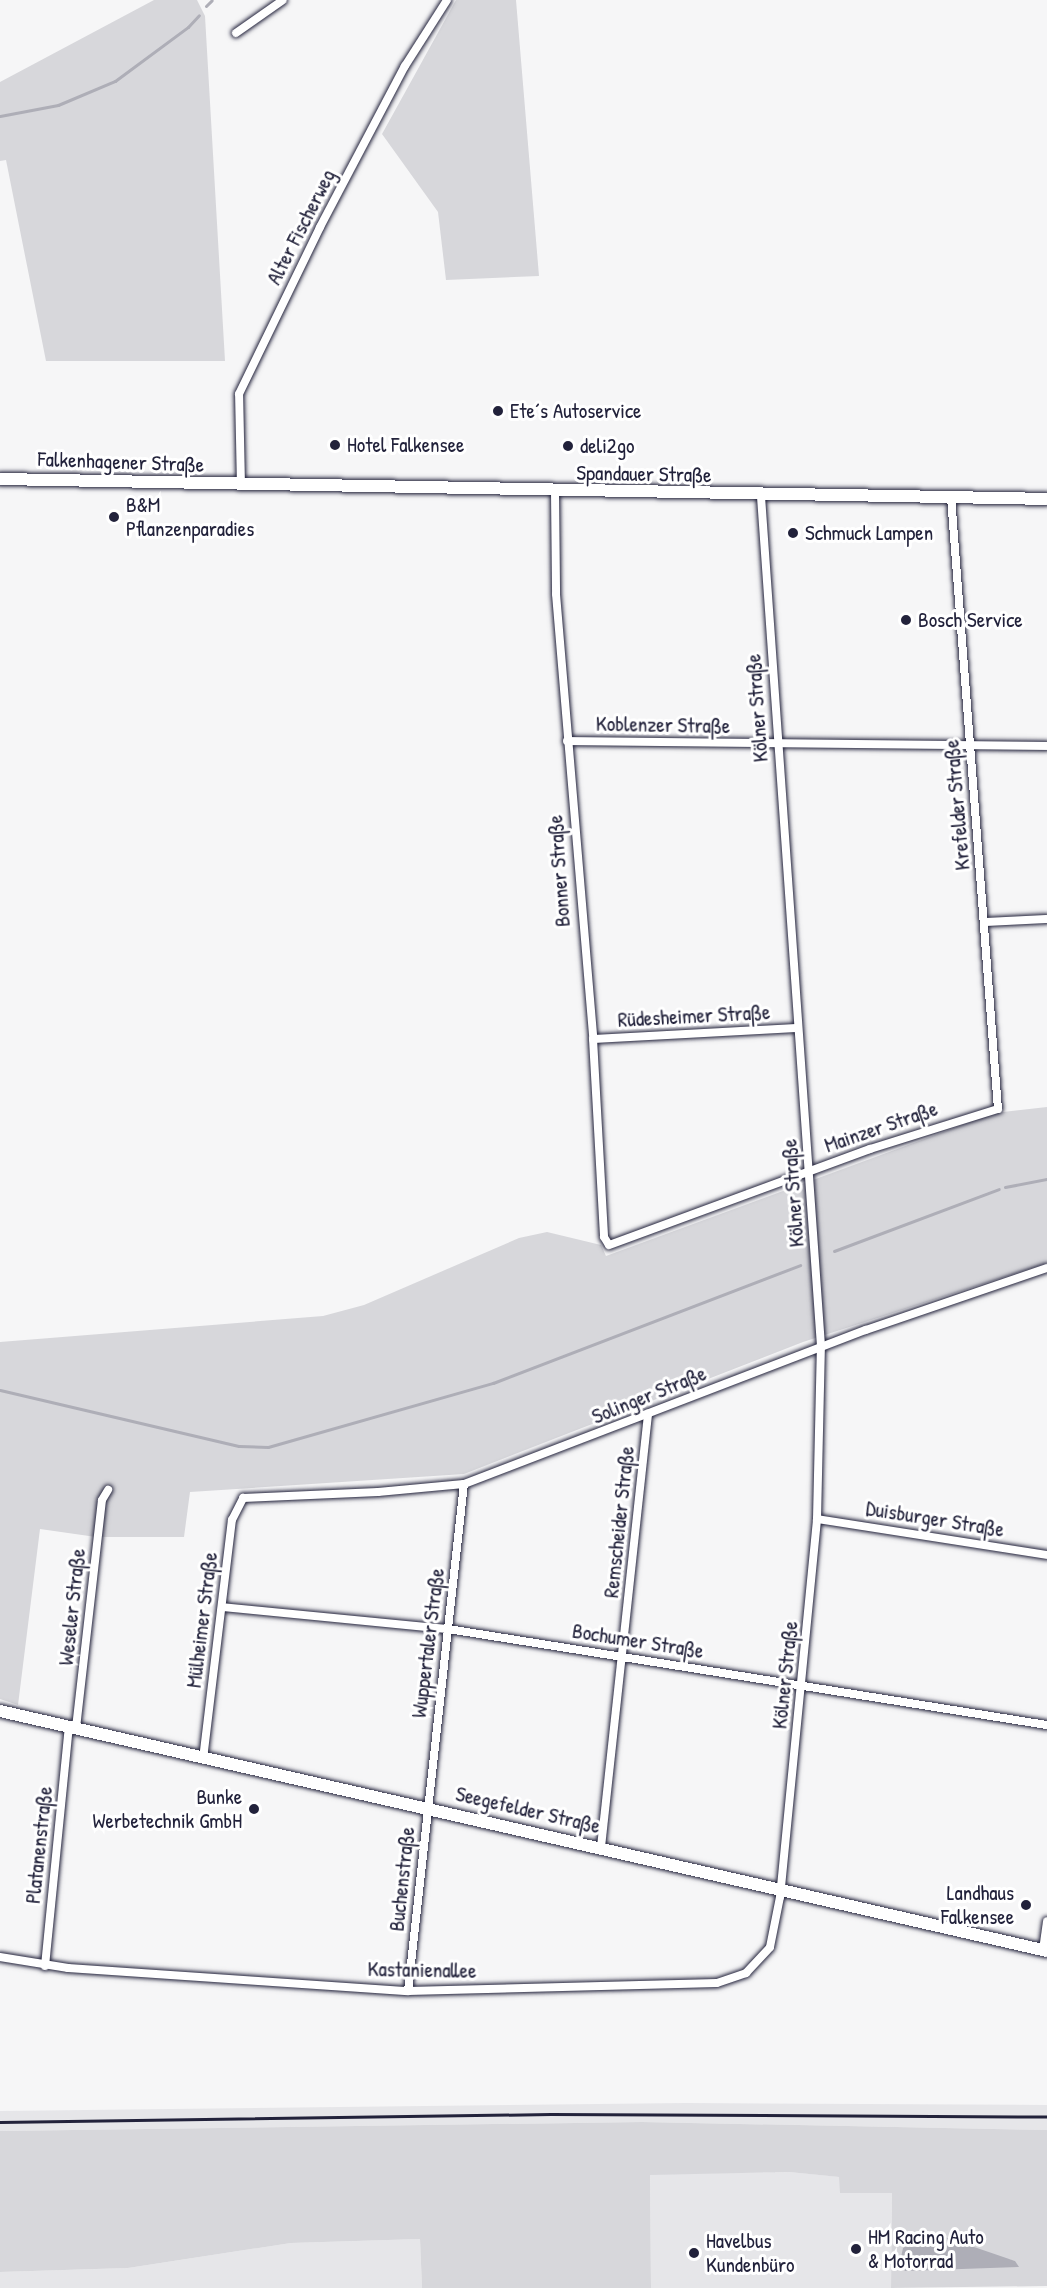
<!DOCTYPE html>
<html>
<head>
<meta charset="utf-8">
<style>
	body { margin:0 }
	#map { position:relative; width:1047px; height:2288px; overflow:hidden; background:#f6f6f7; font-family:"Patrick Hand",sans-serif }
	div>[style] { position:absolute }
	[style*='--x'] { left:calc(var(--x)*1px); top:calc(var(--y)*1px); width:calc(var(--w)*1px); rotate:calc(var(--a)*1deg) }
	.built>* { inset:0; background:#e6e6e9 }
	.green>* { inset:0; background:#d7d7db }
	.water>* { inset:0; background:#aeaeb7 }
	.stream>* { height:3px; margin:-1.5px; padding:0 1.5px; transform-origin:1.5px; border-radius:1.5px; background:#aeaeb7 }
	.roads { filter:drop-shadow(0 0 2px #22223b) drop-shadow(0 0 2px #22223b) }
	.street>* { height:8px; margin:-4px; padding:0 4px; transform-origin:4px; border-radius:4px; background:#fff }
	.secondary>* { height:12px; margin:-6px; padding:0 6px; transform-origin:6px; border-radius:6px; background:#fff }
	.rail>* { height:3px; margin:-1.5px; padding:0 1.5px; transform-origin:1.5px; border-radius:1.5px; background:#22223b }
	.dots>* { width:16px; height:16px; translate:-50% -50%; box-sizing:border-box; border:3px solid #fff; border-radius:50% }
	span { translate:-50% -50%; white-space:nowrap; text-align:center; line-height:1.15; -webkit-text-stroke:6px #fff; paint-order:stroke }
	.street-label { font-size:21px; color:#22223b }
	.poi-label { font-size:21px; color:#22223b }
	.left { translate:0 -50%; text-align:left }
	.right { translate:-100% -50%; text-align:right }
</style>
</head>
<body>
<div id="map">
	<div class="built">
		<i style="clip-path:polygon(686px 2103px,1047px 2105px,1047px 2130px,642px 2122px,0 2131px,0 2111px)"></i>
		<i style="clip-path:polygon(789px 2172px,840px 2177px,841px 2193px,892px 2193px,891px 2288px,651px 2288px,650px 2174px)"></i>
		<i style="clip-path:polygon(420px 2239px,422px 2288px,0 2288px,0 2272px,128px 2268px,291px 2243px)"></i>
	</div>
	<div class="green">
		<i style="clip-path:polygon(154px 0,197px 0,205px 16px,225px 361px,46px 361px,6px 160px,0 161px,0 82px)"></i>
		<i style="clip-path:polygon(456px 0,516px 0,539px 276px,446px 280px,438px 212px,382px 134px)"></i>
		<i style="clip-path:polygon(1047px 1107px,1047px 1263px,803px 1342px,464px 1474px,190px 1492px,184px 1537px,96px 1537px,40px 1529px,18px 1705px,0 1699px,0 1342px,323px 1316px,364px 1305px,519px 1238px,547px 1232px,601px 1245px,606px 1256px,995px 1113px)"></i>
		<i style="clip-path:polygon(evenodd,642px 2122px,1047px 2130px,1047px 2286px,891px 2288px,892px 2193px,840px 2193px,839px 2177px,789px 2172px,650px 2175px,651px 2288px,422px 2288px,420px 2239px,291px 2243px,128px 2268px,0 2272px,0 2131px,642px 2122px,939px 2235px,978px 2251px,1015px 2261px,903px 2248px,939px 2235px)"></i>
	</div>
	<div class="water">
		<i style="clip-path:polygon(939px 2235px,1015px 2261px,1019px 2267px,905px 2271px,900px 2262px,903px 2248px,921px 2236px)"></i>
	</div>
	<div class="stream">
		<i style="--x:206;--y:6;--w:8;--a:-45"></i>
		<i style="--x:0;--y:116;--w:59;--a:-10.7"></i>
		<i style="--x:58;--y:105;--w:62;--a:-22.8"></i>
		<i style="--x:115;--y:81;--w:91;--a:-36.5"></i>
		<i style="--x:188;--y:27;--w:16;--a:-47"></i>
		<i style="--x:1005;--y:1187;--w:43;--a:-10.8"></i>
		<i style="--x:834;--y:1251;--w:176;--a:-20.6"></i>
		<i style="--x:0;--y:1390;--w:245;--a:13.2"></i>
		<i style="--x:239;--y:1446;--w:29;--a:2"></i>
		<i style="--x:268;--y:1447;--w:234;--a:-15.9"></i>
		<i style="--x:493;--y:1383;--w:329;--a:-21"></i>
	</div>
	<div class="roads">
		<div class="street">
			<i style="--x:236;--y:33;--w:57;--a:-35.1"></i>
			<i style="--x:241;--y:486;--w:92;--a:-91.2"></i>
			<i style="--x:239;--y:394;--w:186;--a:-64.1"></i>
			<i style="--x:320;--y:227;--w:182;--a:-62.2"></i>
			<i style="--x:405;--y:66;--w:78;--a:-57.5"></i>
			<i style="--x:555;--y:492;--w:102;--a:89.4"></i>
			<i style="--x:556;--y:594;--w:447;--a:85.2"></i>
			<i style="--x:593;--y:1039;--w:198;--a:86.8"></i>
			<i style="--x:604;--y:1237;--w:9;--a:58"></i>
			<i style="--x:609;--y:1245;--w:278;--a:-20.2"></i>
			<i style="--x:870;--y:1149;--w:134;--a:-17.4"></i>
			<i style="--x:998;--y:1109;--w:614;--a:-94.39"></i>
			<i style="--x:567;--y:741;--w:480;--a:0.6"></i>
			<i style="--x:985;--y:922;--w:62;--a:-2.8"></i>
			<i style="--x:593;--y:1039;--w:204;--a:-3.1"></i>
			<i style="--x:817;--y:1519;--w:233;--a:8.9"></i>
			<i style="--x:222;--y:1607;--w:227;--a:5.6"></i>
			<i style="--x:448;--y:1629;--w:607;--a:9.11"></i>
			<i style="--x:76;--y:1728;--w:229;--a:-83.5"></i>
			<i style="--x:102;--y:1500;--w:12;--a:-59"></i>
			<i style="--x:203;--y:1759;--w:241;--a:-83.1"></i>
			<i style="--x:232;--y:1520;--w:25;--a:-63"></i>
			<i style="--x:243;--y:1498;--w:135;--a:-2.5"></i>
			<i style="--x:378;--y:1492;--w:86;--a:-5.3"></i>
			<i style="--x:464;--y:1484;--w:430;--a:-21"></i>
			<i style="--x:866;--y:1330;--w:191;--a:-18.9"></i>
			<i style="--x:601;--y:1847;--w:436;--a:-83.8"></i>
			<i style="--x:1043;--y:1950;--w:29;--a:-82"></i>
			<i style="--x:0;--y:1957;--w:69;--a:9.2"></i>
			<i style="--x:68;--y:1968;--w:341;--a:3.9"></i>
			<i style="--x:408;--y:1991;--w:309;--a:-1.5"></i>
			<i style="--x:717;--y:1983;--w:31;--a:-19"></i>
			<i style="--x:746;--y:1973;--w:35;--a:-47"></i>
			<i style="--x:770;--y:1947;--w:51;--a:-78.7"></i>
			<i style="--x:780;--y:1897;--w:380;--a:-84.4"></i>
			<i style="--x:817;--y:1519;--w:173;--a:-88.7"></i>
			<i style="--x:821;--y:1346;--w:852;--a:-94.04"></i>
			<i style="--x:45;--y:1966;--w:240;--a:-84.3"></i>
			<i style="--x:408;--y:1991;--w:510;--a:-83.7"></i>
		</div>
		<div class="secondary">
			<i style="--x:0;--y:479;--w:1047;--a:1.09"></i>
			<i style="--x:0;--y:1711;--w:1074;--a:12.91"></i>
		</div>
	</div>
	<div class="rail">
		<i style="--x:0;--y:2122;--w:551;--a:-0.83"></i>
		<i style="--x:551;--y:2114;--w:496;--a:0.3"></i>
	</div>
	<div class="dots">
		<i style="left:498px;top:411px;background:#22223b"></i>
		<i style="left:335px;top:445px;background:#22223b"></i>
		<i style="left:568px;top:446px;background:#22223b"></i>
		<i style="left:114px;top:517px;background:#22223b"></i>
		<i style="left:793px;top:533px;background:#22223b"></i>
		<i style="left:906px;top:620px;background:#22223b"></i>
		<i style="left:254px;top:1809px;background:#22223b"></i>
		<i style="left:1026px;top:1905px;background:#22223b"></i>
		<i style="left:856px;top:2249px;background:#22223b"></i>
		<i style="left:694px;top:2253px;background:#22223b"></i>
	</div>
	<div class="street-label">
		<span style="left:301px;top:227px;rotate:-63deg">Alter Fischerweg</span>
		<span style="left:121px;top:462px;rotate:2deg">Falkenhagener Straße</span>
		<span style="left:644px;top:474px;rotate:1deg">Spandauer Straße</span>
		<span style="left:757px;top:708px;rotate:-94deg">Kölner Straße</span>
		<span style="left:663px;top:725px;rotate:1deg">Koblenzer Straße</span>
		<span style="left:957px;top:805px;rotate:-95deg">Krefelder Straße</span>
		<span style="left:559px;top:871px;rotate:-94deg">Bonner Straße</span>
		<span style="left:694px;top:1016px;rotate:-3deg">Rüdesheimer Straße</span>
		<span style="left:881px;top:1127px;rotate:-19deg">Mainzer Straße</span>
		<span style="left:793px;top:1193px;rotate:-94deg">Kölner Straße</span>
		<span style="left:649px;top:1395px;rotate:-22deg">Solinger Straße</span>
		<span style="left:935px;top:1519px;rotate:9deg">Duisburger Straße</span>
		<span style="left:619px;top:1522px;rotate:-84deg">Remscheider Straße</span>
		<span style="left:72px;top:1607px;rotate:-84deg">Weseler Straße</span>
		<span style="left:202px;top:1620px;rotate:-83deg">Mülheimer Straße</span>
		<span style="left:638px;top:1641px;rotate:9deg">Bochumer Straße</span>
		<span style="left:428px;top:1643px;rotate:-83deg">Wuppertaler Straße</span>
		<span style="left:785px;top:1675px;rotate:-84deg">Kölner Straße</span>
		<span style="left:528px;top:1810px;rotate:13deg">Seegefelder Straße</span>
		<span style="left:39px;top:1845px;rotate:-84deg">Platanenstraße</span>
		<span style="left:402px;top:1879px;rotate:-84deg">Buchenstraße</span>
		<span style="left:422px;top:1970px;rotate:1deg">Kastanienallee</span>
	</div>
	<div class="poi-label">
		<span class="left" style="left:510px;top:411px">Ete´s Autoservice</span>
		<span class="left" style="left:347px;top:445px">Hotel Falkensee</span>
		<span class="left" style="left:580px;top:446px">deli2go</span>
		<span class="left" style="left:126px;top:517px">B&amp;M<br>Pflanzenparadies</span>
		<span class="left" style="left:805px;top:533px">Schmuck Lampen</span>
		<span class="left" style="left:918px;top:620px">Bosch Service</span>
		<span class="right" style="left:242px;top:1809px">Bunke<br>Werbetechnik GmbH</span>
		<span class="right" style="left:1014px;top:1905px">Landhaus<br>Falkensee</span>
		<span class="left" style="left:868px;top:2249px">HM Racing Auto<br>&amp; Motorrad</span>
		<span class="left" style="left:706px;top:2253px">Havelbus<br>Kundenbüro</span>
	</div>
</div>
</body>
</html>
